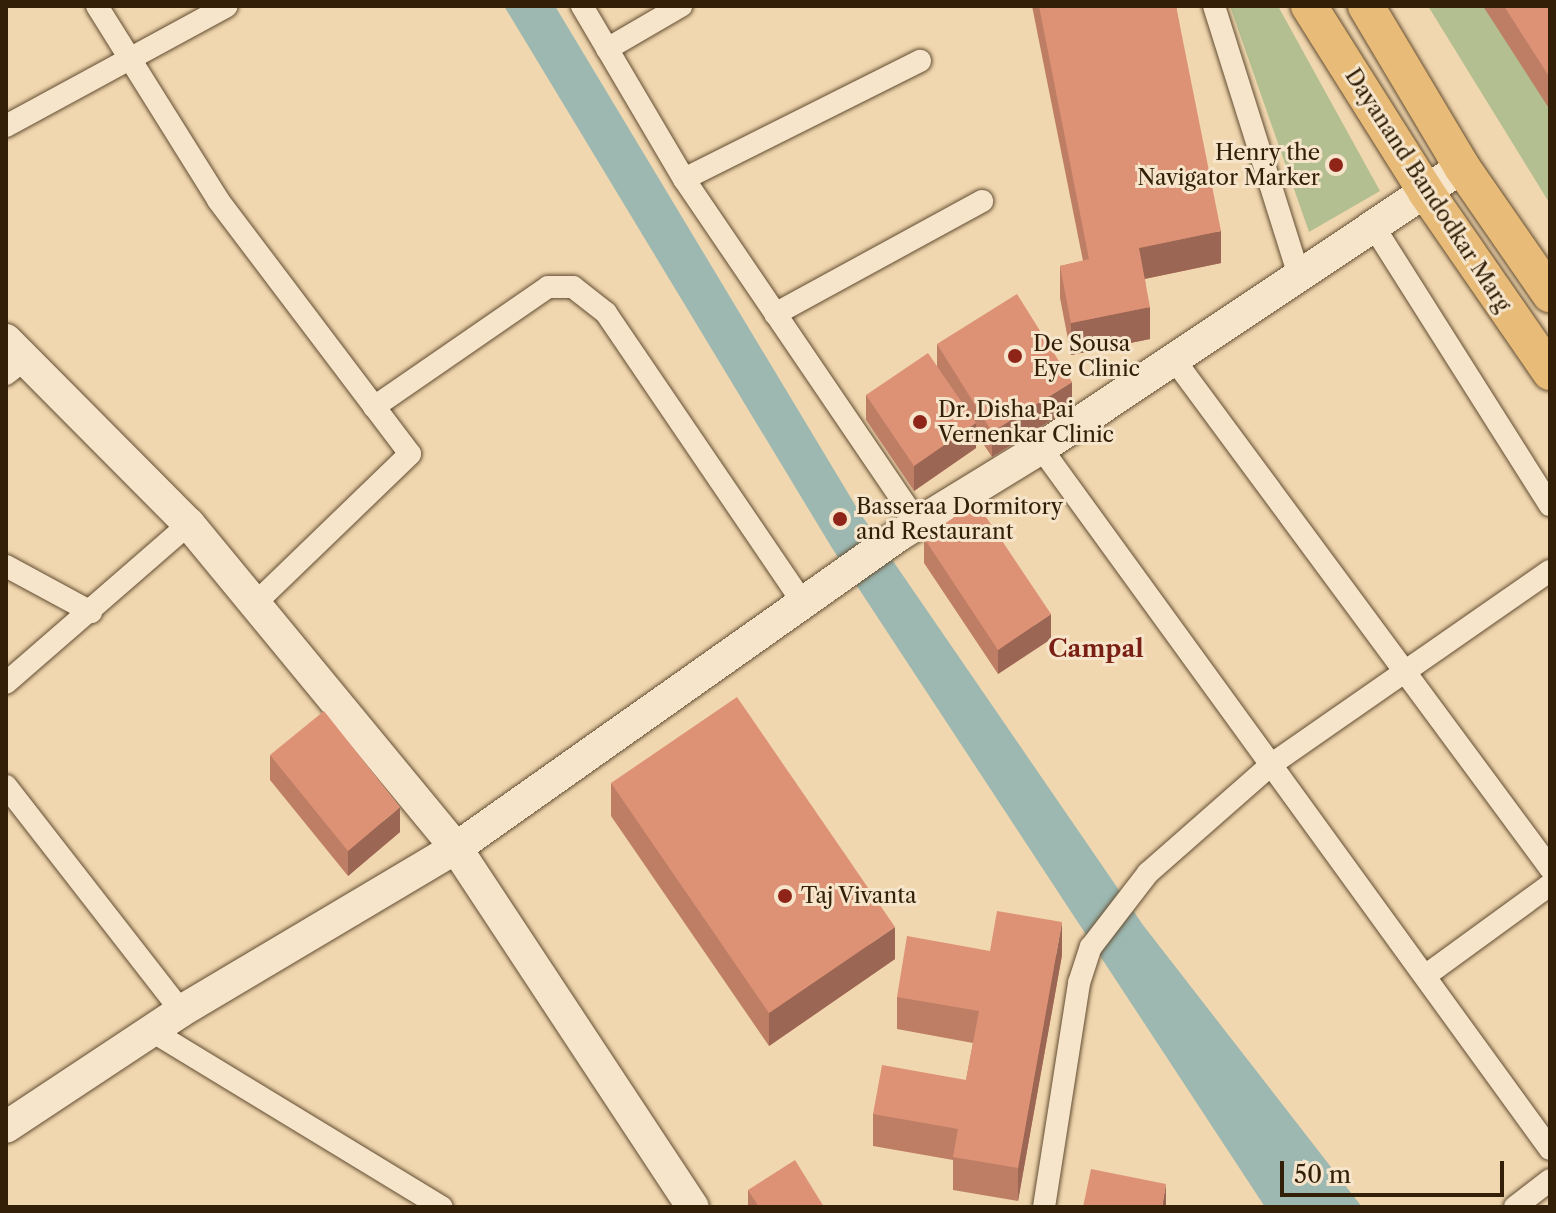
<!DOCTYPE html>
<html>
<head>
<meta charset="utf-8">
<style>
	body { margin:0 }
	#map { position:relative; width:1556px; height:1213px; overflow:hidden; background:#f1d7af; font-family:"Libre Caslon Text",serif }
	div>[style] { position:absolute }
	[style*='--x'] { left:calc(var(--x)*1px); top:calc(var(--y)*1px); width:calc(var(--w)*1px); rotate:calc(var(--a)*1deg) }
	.green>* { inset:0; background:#b3bf90 }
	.water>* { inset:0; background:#9cb8b1 }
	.roads { filter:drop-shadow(0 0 2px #624d32) drop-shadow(0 0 2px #624d32) }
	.minor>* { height:22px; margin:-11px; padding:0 11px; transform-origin:11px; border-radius:11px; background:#f6e5cb }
	.secondary>* { height:32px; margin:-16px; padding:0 16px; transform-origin:16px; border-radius:16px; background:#f6e5cb }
	.primary>* { height:36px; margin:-18px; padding:0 18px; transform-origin:18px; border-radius:18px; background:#e8bc78 }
	.wall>* { inset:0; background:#be7e65 }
	.shaded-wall>* { inset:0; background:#9b6653 }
	.building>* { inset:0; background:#dd9276 }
	.dots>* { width:22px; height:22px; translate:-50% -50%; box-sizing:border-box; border:4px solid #f6e5cb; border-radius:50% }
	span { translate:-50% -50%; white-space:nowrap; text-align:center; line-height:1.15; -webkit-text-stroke:6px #f6e5cb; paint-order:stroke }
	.poi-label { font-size:22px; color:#331f08 }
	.right { translate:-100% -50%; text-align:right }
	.left { translate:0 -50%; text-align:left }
	.street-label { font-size:22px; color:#331f08 }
	.neighbourhood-label { font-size:24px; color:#7a1f14; font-weight:700 }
	.frame { position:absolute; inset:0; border:8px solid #331f08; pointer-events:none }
	.scale { position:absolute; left:1280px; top:1161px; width:224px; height:36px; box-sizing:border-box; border:4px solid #331f08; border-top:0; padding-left:10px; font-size:24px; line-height:28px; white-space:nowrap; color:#331f08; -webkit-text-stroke:6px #f6e5cb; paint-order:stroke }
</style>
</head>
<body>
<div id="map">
	<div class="green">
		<i style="clip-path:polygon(1230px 6px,1278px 6px,1380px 191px,1309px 232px)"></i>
		<i style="clip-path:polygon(1428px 6px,1550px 6px,1550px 204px)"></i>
	</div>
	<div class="water">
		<i style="clip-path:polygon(504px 6px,555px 6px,860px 513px,1143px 925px,1362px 1207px,1265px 1207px,832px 548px)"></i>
	</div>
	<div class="roads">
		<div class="minor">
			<i style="--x:97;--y:6;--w:229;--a:58"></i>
			<i style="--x:218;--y:200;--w:318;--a:52.9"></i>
			<i style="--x:410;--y:454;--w:213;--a:136"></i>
			<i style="--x:582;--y:6;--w:201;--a:59.5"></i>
			<i style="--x:684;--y:179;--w:416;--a:55.8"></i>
			<i style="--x:1214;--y:6;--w:283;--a:72.5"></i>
			<i style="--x:607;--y:49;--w:86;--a:-30.2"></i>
			<i style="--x:6;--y:126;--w:251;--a:-28.5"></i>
			<i style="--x:684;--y:179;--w:264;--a:-26.6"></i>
			<i style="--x:1374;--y:227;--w:329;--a:57.7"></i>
			<i style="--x:775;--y:314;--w:236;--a:-28.6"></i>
			<i style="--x:1173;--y:358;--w:634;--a:53.53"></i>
			<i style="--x:6;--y:374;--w:24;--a:-38"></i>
			<i style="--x:374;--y:407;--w:211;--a:-34.6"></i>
			<i style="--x:548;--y:287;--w:25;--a:0"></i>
			<i style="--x:573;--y:287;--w:42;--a:38.2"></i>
			<i style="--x:606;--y:313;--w:351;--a:55.8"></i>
			<i style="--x:1041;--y:448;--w:866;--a:54.02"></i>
			<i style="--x:6;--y:566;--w:97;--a:28.4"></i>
			<i style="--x:6;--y:683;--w:242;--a:-41"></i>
			<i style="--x:6;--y:786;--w:285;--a:52.1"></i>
			<i style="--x:1425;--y:976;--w:155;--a:-36.1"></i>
			<i style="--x:152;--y:1031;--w:339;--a:31.3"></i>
			<i style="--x:1044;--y:1207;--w:227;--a:-81.1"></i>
			<i style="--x:1079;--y:983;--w:38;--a:-72"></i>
			<i style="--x:1091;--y:947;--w:93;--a:-52.4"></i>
			<i style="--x:1148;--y:873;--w:165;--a:-41.3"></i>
			<i style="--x:1272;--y:764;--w:338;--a:-34.8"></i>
			<i style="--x:1515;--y:1207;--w:44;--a:-37.6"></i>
		</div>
		<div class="secondary">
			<i style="--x:6;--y:340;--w:260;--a:45.2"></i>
			<i style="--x:189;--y:524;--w:420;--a:50.5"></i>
			<i style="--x:456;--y:848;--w:430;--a:56.6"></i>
			<i style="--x:6;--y:1127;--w:210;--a:-33.5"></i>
			<i style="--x:181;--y:1011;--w:320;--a:-30.7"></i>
			<i style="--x:456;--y:848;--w:542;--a:-35.24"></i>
			<i style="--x:899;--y:535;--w:167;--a:-31.5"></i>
			<i style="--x:1041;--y:448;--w:506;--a:-33.72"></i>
		</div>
		<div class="primary">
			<i style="--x:1309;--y:6;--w:220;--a:57.8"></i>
			<i style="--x:1426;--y:192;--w:219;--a:55.4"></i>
			<i style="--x:1366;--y:6;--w:187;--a:59.2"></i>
			<i style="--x:1462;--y:167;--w:155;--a:55.3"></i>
		</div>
	</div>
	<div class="wall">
		<i style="clip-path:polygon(1032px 6px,1176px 6px,1221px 263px,1145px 279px,1150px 339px,1071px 355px,1060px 298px,1060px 266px,1083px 261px)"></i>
		<i style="clip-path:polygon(1483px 6px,1550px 6px,1550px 110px)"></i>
		<i style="clip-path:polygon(937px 344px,1072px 407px,992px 457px,976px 433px,976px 448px,914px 491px,866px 420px,866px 395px,937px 366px)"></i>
		<i style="clip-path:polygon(924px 538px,1051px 639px,998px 674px,924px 563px)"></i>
		<i style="clip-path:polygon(270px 755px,400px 832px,348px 876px,270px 780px)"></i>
		<i style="clip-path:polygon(611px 783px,895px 959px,769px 1046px,611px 816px)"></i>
		<i style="clip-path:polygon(990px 951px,1062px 955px,1018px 1201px,953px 1190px,953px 1160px,873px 1146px,873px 1114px,966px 1080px,973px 1043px,897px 1029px,897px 997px)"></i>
		<i style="clip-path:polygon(748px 1190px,824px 1207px,748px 1207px)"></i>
	</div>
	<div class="shaded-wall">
		<i style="clip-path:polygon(1221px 231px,1221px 263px,1139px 280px,1139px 248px)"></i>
		<i style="clip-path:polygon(1150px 307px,1150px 339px,1071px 355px,1071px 323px)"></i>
		<i style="clip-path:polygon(1072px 382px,1072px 407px,992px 457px,992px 432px)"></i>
		<i style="clip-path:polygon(976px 423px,976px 448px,914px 491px,914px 466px)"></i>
		<i style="clip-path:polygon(1051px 614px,1051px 639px,998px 674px,998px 650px)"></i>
		<i style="clip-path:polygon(400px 807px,400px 832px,348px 876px,348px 851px)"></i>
		<i style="clip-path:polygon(1062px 922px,1062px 955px,1018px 1201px,1018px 1168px)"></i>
		<i style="clip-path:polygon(895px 927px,895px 959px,769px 1046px,769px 1013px)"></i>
		<i style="clip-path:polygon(1166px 1184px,1166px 1207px,1162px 1207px)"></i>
	</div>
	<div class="building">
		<i style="clip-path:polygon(1039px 6px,1176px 6px,1221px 231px,1139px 248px,1150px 307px,1071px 323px,1060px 266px,1089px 259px)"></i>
		<i style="clip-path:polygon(1504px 6px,1550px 6px,1550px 78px)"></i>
		<i style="clip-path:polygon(1017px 294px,1072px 382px,992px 432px,937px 344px)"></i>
		<i style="clip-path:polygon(928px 353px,976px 423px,914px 466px,866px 395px)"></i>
		<i style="clip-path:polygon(976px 502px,1051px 614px,998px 650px,924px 538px)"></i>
		<i style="clip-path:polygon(737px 697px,895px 927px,769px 1013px,611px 783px)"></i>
		<i style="clip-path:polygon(324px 711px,400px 807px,348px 851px,270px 755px)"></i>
		<i style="clip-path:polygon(997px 911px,1062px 922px,1018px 1168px,953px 1157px,958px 1129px,873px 1114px,882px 1065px,966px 1080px,979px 1011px,897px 997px,907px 936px,990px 951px)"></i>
		<i style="clip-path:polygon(795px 1160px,824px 1207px,759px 1207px,748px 1190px)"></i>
		<i style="clip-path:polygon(1091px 1169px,1166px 1184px,1162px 1207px,1083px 1207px)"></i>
	</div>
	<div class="dots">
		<i style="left:1336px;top:165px;background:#8f2418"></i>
		<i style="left:1015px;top:356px;background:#8f2418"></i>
		<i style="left:920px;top:422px;background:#8f2418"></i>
		<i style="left:840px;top:519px;background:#8f2418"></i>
		<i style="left:785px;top:896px;background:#8f2418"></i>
	</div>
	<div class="poi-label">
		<span class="right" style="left:1320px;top:165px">Henry the<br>Navigator Marker</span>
		<span class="left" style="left:1033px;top:356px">De Sousa<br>Eye Clinic</span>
		<span class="left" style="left:938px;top:422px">Dr. Disha Pai<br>Vernenkar Clinic</span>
		<span class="left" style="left:856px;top:519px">Basseraa Dormitory<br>and Restaurant</span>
		<span class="left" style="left:801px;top:896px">Taj Vivanta</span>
	</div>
	<div class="street-label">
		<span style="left:1428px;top:190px;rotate:57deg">Dayanand Bandodkar Marg</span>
	</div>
	<div class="neighbourhood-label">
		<span style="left:1096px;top:649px">Campal</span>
	</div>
	<div class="frame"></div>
	<div class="scale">50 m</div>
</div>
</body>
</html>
